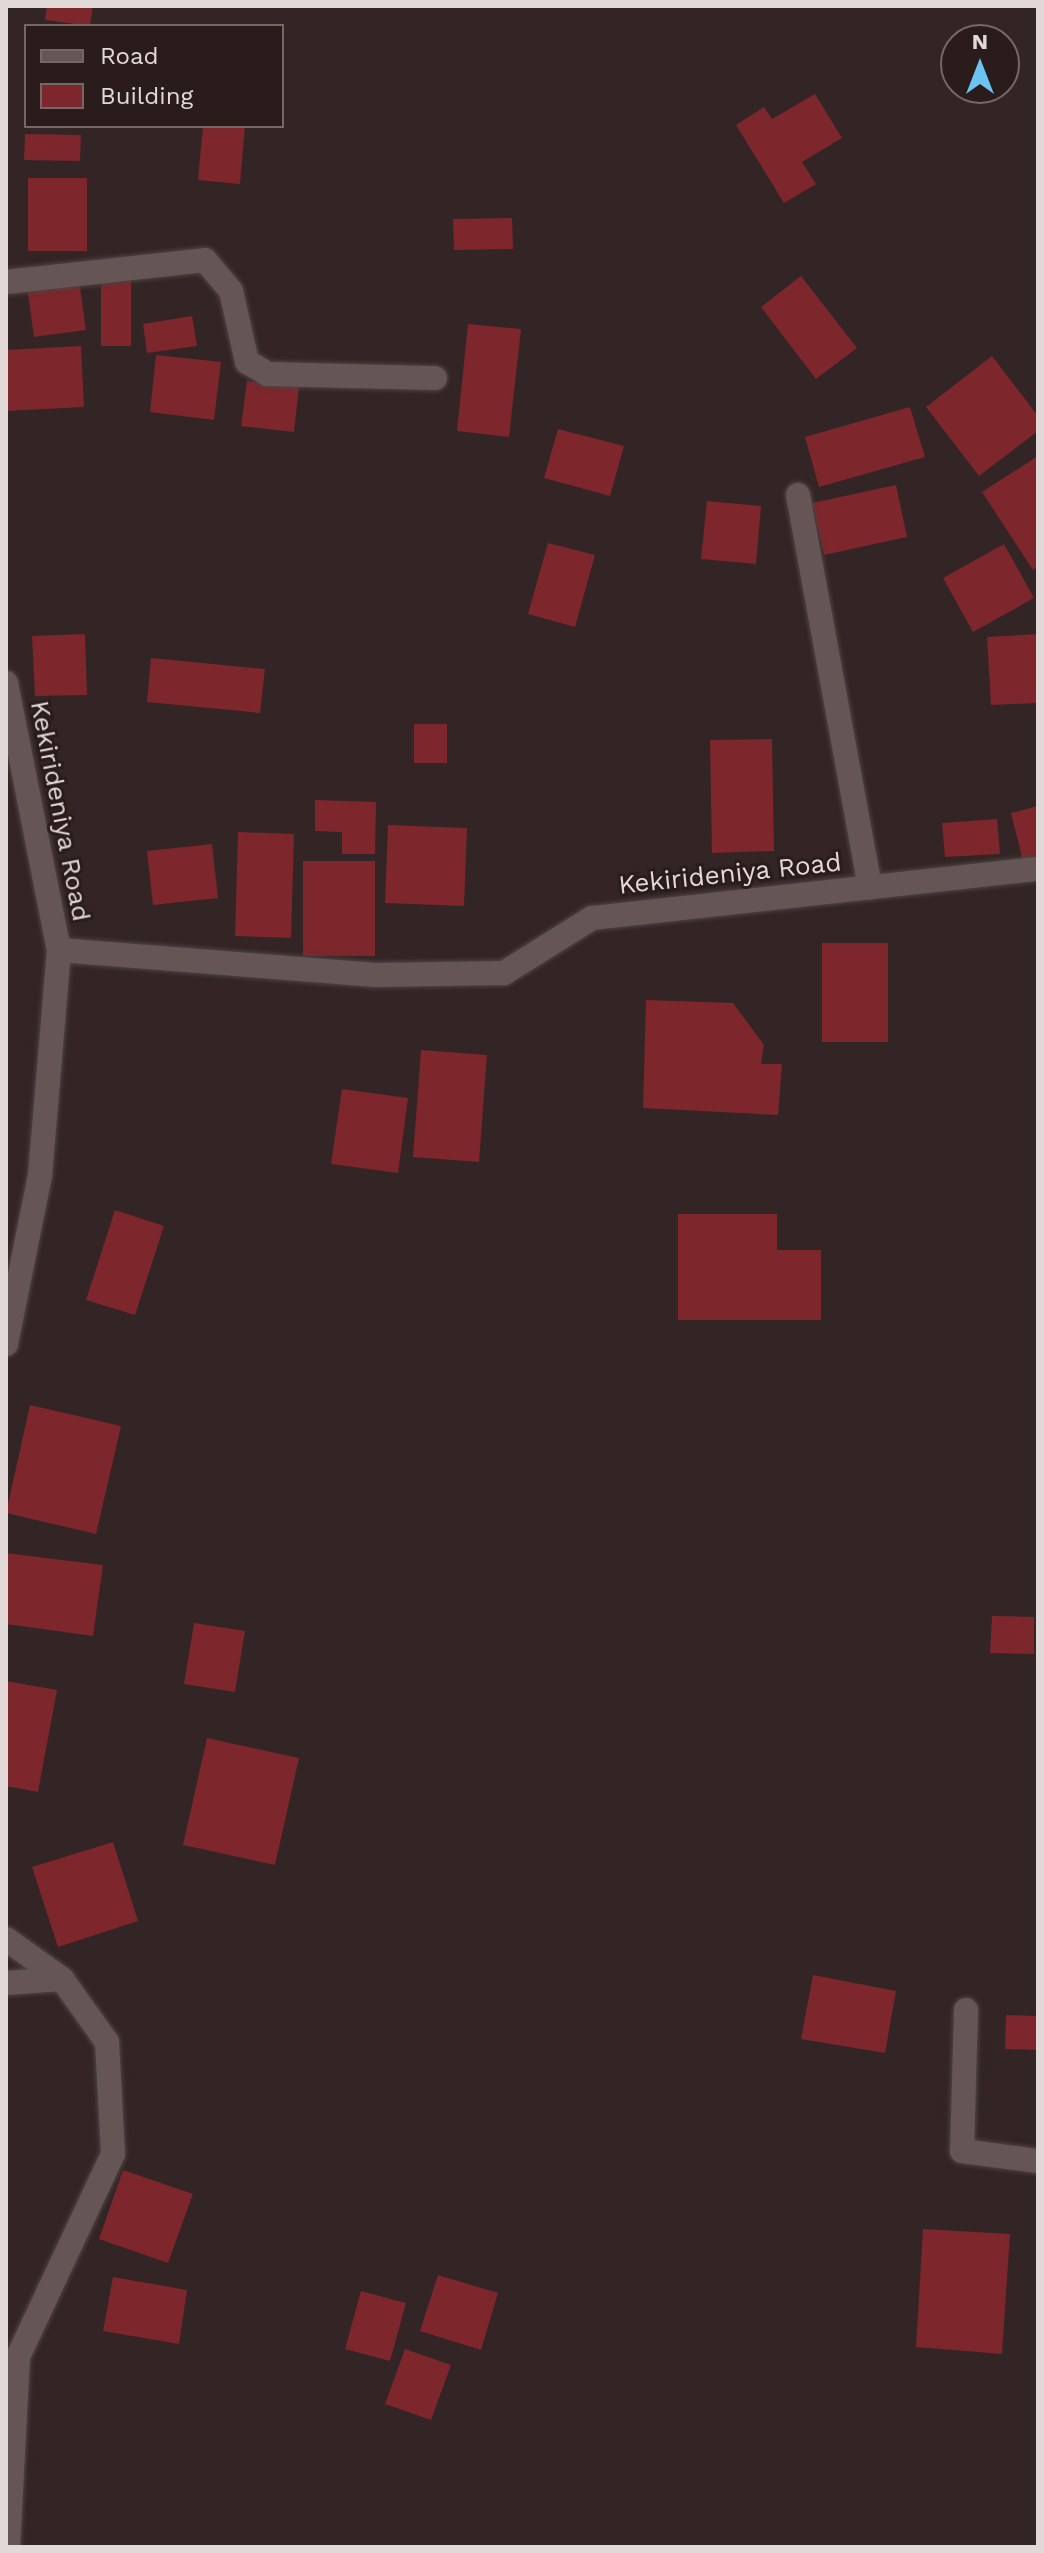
<!DOCTYPE html>
<html>
<head>
<meta charset="utf-8">
<style>
	body { margin:0 }
	#map { position:relative; width:1044px; height:2553px; overflow:hidden; background:#332525; font-family:"Work Sans",sans-serif }
	div>[style] { position:absolute }
	[style*='--x'] { left:calc(var(--x)*1px); top:calc(var(--y)*1px); width:calc(var(--w)*1px); rotate:calc(var(--a)*1deg) }
	.building>* { inset:0; background:#7d262b }
	.roads { filter:drop-shadow(0 0 2px #4e4343) drop-shadow(0 0 2px #4e4343) }
	.minor>* { height:24px; margin:-12px; padding:0 12px; transform-origin:12px; border-radius:12px; background:#655655 }
	span { translate:-50% -50%; white-space:nowrap; text-align:center; line-height:1.15; -webkit-text-stroke:6px #291c1b; paint-order:stroke }
	.street-label { font-size:26px; color:#e2d8d8 }
	.frame { position:absolute; inset:0; border:8px solid #e2d8d8; pointer-events:none }
	.legend { position:absolute; left:24px; top:24px; width:260px; height:104px; box-sizing:border-box; background:#291c1b; border:2px solid #736767; margin:0; padding:10px 14px; list-style:none; font-size:24px; color:#e2d8d8 }
	.legend li { display:flex; align-items:center; gap:16px; height:40px }
	.legend b { width:40px; border:2px solid #736767 }
	.north { position:absolute; left:940px; top:24px; width:80px; height:80px; box-sizing:border-box; background:#291c1b; border:2px solid #736767; border-radius:50%; rotate:0deg; font-size:22px; font-weight:700; line-height:32px; text-align:center; color:#e2d8d8 }
	.north::after { content:''; display:block; margin:auto; width:28px; height:36px; background:#6ac3f1; clip-path:polygon(50% 0,100% 100%,50% 72%,0 100%) }
</style>
</head>
<body>
<div id="map">
	<div class="building">
		<i style="clip-path:polygon(47px 6px,93px 6px,90px 26px,45px 20px)"></i>
		<i style="clip-path:polygon(815px 94px,842px 138px,802px 162px,816px 184px,784px 203px,736px 125px,764px 107px,772px 119px)"></i>
		<i style="clip-path:polygon(203px 126px,245px 126px,240px 184px,198px 180px)"></i>
		<i style="clip-path:polygon(25px 134px,81px 135px,80px 161px,24px 160px)"></i>
		<i style="clip-path:polygon(28px 178px,87px 178px,87px 251px,28px 251px)"></i>
		<i style="clip-path:polygon(512px 218px,513px 249px,454px 250px,453px 219px)"></i>
		<i style="clip-path:polygon(101px 275px,131px 275px,131px 346px,101px 346px)"></i>
		<i style="clip-path:polygon(801px 276px,857px 348px,816px 379px,761px 307px)"></i>
		<i style="clip-path:polygon(79px 280px,86px 330px,34px 337px,27px 287px)"></i>
		<i style="clip-path:polygon(192px 316px,197px 346px,147px 353px,143px 324px)"></i>
		<i style="clip-path:polygon(468px 324px,521px 329px,509px 437px,457px 431px)"></i>
		<i style="clip-path:polygon(81px 346px,84px 407px,6px 411px,6px 350px)"></i>
		<i style="clip-path:polygon(156px 355px,221px 362px,214px 420px,150px 412px)"></i>
		<i style="clip-path:polygon(992px 356px,1038px 416px,1038px 431px,979px 476px,926px 407px)"></i>
		<i style="clip-path:polygon(247px 381px,299px 387px,294px 432px,241px 426px)"></i>
		<i style="clip-path:polygon(910px 407px,925px 457px,819px 487px,805px 437px)"></i>
		<i style="clip-path:polygon(558px 429px,624px 446px,610px 496px,544px 478px)"></i>
		<i style="clip-path:polygon(1038px 456px,1038px 566px,1033px 570px,982px 492px)"></i>
		<i style="clip-path:polygon(896px 485px,907px 537px,824px 555px,812px 503px)"></i>
		<i style="clip-path:polygon(707px 501px,761px 506px,756px 564px,701px 559px)"></i>
		<i style="clip-path:polygon(548px 543px,595px 555px,575px 627px,528px 614px)"></i>
		<i style="clip-path:polygon(1004px 544px,1034px 598px,973px 632px,943px 578px)"></i>
		<i style="clip-path:polygon(85px 634px,87px 695px,35px 696px,32px 636px)"></i>
		<i style="clip-path:polygon(1038px 634px,1038px 703px,991px 705px,987px 637px)"></i>
		<i style="clip-path:polygon(151px 658px,265px 669px,260px 713px,147px 702px)"></i>
		<i style="clip-path:polygon(414px 724px,447px 724px,447px 763px,414px 763px)"></i>
		<i style="clip-path:polygon(772px 739px,774px 851px,712px 853px,710px 740px)"></i>
		<i style="clip-path:polygon(315px 800px,376px 802px,375px 854px,342px 854px,342px 832px,315px 831px)"></i>
		<i style="clip-path:polygon(1038px 806px,1038px 858px,1023px 861px,1011px 813px)"></i>
		<i style="clip-path:polygon(997px 819px,1000px 854px,945px 857px,942px 823px)"></i>
		<i style="clip-path:polygon(388px 825px,467px 828px,464px 906px,385px 903px)"></i>
		<i style="clip-path:polygon(238px 832px,294px 834px,291px 938px,235px 936px)"></i>
		<i style="clip-path:polygon(212px 844px,218px 898px,153px 905px,147px 851px)"></i>
		<i style="clip-path:polygon(303px 861px,375px 861px,375px 956px,303px 956px)"></i>
		<i style="clip-path:polygon(822px 943px,888px 943px,888px 1042px,822px 1042px)"></i>
		<i style="clip-path:polygon(646px 1000px,733px 1003px,764px 1045px,761px 1064px,782px 1064px,778px 1115px,643px 1108px)"></i>
		<i style="clip-path:polygon(421px 1050px,487px 1055px,479px 1162px,413px 1157px)"></i>
		<i style="clip-path:polygon(342px 1089px,408px 1098px,398px 1173px,331px 1164px)"></i>
		<i style="clip-path:polygon(115px 1210px,164px 1226px,135px 1315px,86px 1300px)"></i>
		<i style="clip-path:polygon(678px 1214px,777px 1214px,777px 1250px,821px 1250px,821px 1320px,678px 1320px)"></i>
		<i style="clip-path:polygon(30px 1405px,121px 1426px,96px 1534px,6px 1513px)"></i>
		<i style="clip-path:polygon(6px 1553px,103px 1565px,93px 1636px,6px 1624px)"></i>
		<i style="clip-path:polygon(992px 1616px,1034px 1617px,1034px 1654px,990px 1653px)"></i>
		<i style="clip-path:polygon(194px 1623px,245px 1631px,235px 1692px,184px 1684px)"></i>
		<i style="clip-path:polygon(6px 1681px,57px 1690px,38px 1792px,6px 1786px)"></i>
		<i style="clip-path:polygon(207px 1738px,299px 1758px,275px 1865px,183px 1845px)"></i>
		<i style="clip-path:polygon(113px 1842px,138px 1921px,58px 1947px,32px 1867px)"></i>
		<i style="clip-path:polygon(813px 1975px,896px 1991px,885px 2053px,801px 2039px)"></i>
		<i style="clip-path:polygon(1006px 2015px,1038px 2016px,1038px 2050px,1005px 2049px)"></i>
		<i style="clip-path:polygon(123px 2170px,193px 2194px,168px 2263px,99px 2239px)"></i>
		<i style="clip-path:polygon(923px 2229px,1010px 2234px,1002px 2354px,916px 2347px)"></i>
		<i style="clip-path:polygon(438px 2275px,498px 2293px,481px 2350px,420px 2331px)"></i>
		<i style="clip-path:polygon(113px 2277px,187px 2290px,179px 2344px,103px 2331px)"></i>
		<i style="clip-path:polygon(361px 2291px,406px 2303px,390px 2361px,345px 2349px)"></i>
		<i style="clip-path:polygon(405px 2349px,451px 2365px,431px 2420px,385px 2404px)"></i>
	</div>
	<div class="roads">
		<div class="minor">
			<i style="--x:6;--y:282;--w:200;--a:-6.3"></i>
			<i style="--x:205;--y:260;--w:40;--a:50"></i>
			<i style="--x:231;--y:291;--w:73;--a:77.3"></i>
			<i style="--x:247;--y:362;--w:24;--a:30"></i>
			<i style="--x:268;--y:374;--w:167;--a:1.4"></i>
			<i style="--x:798;--y:495;--w:399;--a:79.6"></i>
			<i style="--x:6;--y:683;--w:272;--a:78.8"></i>
			<i style="--x:6;--y:1344;--w:171;--a:-78.6"></i>
			<i style="--x:40;--y:1176;--w:227;--a:-85.2"></i>
			<i style="--x:59;--y:950;--w:318;--a:4.5"></i>
			<i style="--x:376;--y:975;--w:128;--a:-0.9"></i>
			<i style="--x:504;--y:973;--w:104;--a:-32"></i>
			<i style="--x:592;--y:918;--w:449;--a:-6.3"></i>
			<i style="--x:6;--y:1939;--w:69;--a:35.5"></i>
			<i style="--x:62;--y:1979;--w:77;--a:54.5"></i>
			<i style="--x:107;--y:2042;--w:112;--a:86.9"></i>
			<i style="--x:113;--y:2154;--w:224;--a:115.1"></i>
			<i style="--x:18;--y:2357;--w:190;--a:93"></i>
			<i style="--x:6;--y:1983;--w:56;--a:-4.1"></i>
			<i style="--x:966;--y:2010;--w:141;--a:91.6"></i>
			<i style="--x:962;--y:2151;--w:77;--a:7.5"></i>
		</div>
	</div>
	<div class="street-label">
		<span style="left:60px;top:811px;rotate:79deg">Kekirideniya Road</span>
		<span style="left:730px;top:874px;rotate:-6deg">Kekirideniya Road</span>
	</div>
	<div class="frame"></div>
	<ul class="legend">
	<li><b style="height:10px;background:#655655"></b>Road</li>
	<li><b style="height:22px;background:#7d262b"></b>Building</li>
	</ul>
	<div class="north">N</div>
</div>
</body>
</html>
